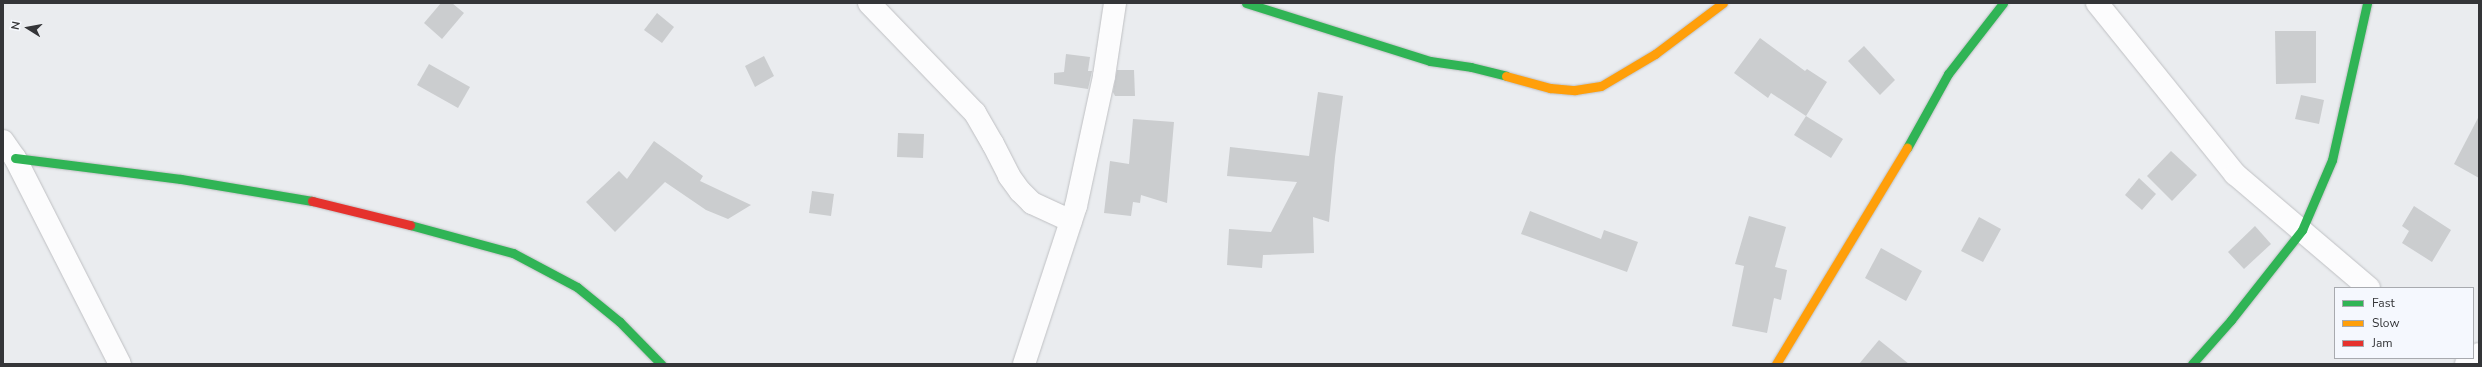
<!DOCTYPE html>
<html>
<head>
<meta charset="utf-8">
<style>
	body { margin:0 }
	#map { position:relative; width:2482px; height:367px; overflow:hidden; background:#eaecef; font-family:"Nunito Sans",sans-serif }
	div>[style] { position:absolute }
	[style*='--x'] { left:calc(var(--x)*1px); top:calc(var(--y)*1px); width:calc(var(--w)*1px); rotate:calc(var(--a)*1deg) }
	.building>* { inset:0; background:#cbcdcf }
	.roads { filter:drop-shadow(0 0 1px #bfc0c3) drop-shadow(0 0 1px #bfc0c3) }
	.street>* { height:22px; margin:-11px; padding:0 11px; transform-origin:11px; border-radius:11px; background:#fcfcfd }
	.fast>* { height:9px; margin:-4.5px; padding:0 4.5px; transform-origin:4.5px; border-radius:4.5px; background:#30b455 }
	.slow>* { height:9px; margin:-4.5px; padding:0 4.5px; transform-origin:4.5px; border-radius:4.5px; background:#ff9f0a }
	.jam>* { height:9px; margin:-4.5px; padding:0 4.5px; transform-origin:4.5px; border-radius:4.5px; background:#e5322d }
	span { translate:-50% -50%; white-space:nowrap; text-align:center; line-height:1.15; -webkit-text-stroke:4px #f5f8fe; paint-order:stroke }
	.frame { position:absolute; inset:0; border:4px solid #343538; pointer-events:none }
	.legend { position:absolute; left:2334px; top:287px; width:140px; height:72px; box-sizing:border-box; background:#f5f8fe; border:1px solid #a8aaaf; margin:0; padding:5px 7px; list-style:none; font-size:12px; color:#343538 }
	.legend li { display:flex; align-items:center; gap:8px; height:20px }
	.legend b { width:20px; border:1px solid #a8aaaf }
	.north { position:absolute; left:8px; top:8px; width:40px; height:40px; -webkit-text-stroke:3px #f5f8fe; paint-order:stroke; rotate:281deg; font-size:11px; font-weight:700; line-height:16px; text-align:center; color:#343538 }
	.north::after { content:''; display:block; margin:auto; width:14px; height:18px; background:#343538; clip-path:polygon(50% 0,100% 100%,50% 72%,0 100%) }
</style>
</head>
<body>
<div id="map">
	<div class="building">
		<i style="clip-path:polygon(441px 3px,452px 3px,464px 13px,442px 39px,424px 23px)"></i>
		<i style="clip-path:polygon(657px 13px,674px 27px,662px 43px,644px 30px)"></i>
		<i style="clip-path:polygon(2275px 31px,2316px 31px,2316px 83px,2276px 84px)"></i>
		<i style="clip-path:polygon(1760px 38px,1805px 71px,1807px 69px,1827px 82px,1806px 116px,1771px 93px,1768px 98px,1734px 73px)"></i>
		<i style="clip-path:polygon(1864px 46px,1895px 80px,1880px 95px,1848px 61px)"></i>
		<i style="clip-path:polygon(1066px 54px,1090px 57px,1088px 71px,1092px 71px,1088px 89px,1054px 84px,1054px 73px,1064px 72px)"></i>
		<i style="clip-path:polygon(764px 56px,774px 76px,755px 87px,745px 66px)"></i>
		<i style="clip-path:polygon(429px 64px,470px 87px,458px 108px,417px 85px)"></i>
		<i style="clip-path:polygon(1117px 70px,1134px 70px,1135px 96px,1115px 96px,1113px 92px)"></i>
		<i style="clip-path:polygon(1318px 92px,1343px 96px,1335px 157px,1329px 222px,1313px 217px,1314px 253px,1263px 255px,1262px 268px,1227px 265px,1229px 229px,1271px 232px,1297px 182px,1227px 176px,1230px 147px,1309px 156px)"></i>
		<i style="clip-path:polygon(2301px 95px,2324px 100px,2319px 124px,2295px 119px)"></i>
		<i style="clip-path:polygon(1806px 116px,1843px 139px,1831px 158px,1794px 135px)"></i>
		<i style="clip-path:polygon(2479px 116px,2479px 178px,2454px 164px)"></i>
		<i style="clip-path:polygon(1133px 119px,1174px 122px,1167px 203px,1141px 195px,1140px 203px,1133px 202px,1131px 216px,1104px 213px,1110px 161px,1129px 164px)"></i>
		<i style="clip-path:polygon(898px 133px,924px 134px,923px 158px,897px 157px)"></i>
		<i style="clip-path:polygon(654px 141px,703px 176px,700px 181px,751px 205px,728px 219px,706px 210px,665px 182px,615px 232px,586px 202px,619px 171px,627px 179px)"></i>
		<i style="clip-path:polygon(2171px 151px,2197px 175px,2172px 201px,2147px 176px)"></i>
		<i style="clip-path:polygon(2139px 178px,2156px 194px,2142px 210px,2125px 195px)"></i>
		<i style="clip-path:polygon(812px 191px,834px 194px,831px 216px,809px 213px)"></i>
		<i style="clip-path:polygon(2414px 206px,2451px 230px,2432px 262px,2402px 243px,2409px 231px,2402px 226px)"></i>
		<i style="clip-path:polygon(1530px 211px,1601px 239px,1604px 230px,1638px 242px,1627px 272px,1521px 234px)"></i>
		<i style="clip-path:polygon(1749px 216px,1786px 227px,1775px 267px,1787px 270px,1781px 300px,1774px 298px,1767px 333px,1732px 326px,1744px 266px,1735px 264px)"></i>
		<i style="clip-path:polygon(1979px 217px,2001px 229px,1983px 262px,1961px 251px)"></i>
		<i style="clip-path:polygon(2255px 226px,2271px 244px,2244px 269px,2228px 252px)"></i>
		<i style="clip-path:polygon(1881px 248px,1922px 271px,1906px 301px,1865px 278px)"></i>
		<i style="clip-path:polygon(1879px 340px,1909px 364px,1859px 364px)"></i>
	</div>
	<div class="roads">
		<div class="street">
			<i style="--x:869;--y:3;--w:153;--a:46.1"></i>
			<i style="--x:975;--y:113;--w:36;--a:60"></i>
			<i style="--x:993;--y:144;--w:36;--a:63"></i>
			<i style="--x:1009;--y:176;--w:19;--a:54"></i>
			<i style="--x:1020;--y:191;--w:17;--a:45"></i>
			<i style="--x:1032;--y:203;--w:43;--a:24.8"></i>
			<i style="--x:2097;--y:3;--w:220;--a:51.1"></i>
			<i style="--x:2235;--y:174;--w:176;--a:40.4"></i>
			<i style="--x:3;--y:141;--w:21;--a:55"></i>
			<i style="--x:15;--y:158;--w:231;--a:63"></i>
			<i style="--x:1024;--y:364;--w:166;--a:-71.8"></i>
			<i style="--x:1076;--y:206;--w:133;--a:-77.8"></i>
			<i style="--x:1104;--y:76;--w:74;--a:-81.4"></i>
			<i style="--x:2466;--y:364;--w:16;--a:-38"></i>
		</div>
		<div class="fast">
			<i style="--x:1246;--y:3;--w:193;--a:17.5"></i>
			<i style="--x:1430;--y:61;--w:41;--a:8.3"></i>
			<i style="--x:1471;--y:67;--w:36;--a:14"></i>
			<i style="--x:1907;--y:148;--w:85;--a:-61"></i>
			<i style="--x:1948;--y:74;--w:90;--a:-52.2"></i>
			<i style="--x:15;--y:158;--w:167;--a:7.2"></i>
			<i style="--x:181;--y:179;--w:133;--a:9.5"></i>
			<i style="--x:410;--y:225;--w:107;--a:15.2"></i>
			<i style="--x:513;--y:253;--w:72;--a:28"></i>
			<i style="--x:577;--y:287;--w:55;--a:39.1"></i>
			<i style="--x:620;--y:322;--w:59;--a:45.7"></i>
			<i style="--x:2192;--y:364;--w:59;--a:-48.4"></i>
			<i style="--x:2231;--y:320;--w:115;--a:-51.7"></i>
			<i style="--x:2302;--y:230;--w:76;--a:-66.8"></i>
			<i style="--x:2332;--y:160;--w:161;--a:-77.4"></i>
		</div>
		<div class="slow">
			<i style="--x:1506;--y:76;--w:46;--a:15.3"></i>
			<i style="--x:1550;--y:88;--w:25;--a:5"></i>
			<i style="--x:1575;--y:90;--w:26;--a:-9"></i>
			<i style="--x:1601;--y:86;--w:63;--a:-30.7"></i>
			<i style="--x:1655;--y:54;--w:85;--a:-36.9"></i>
			<i style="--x:1776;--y:364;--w:253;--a:-58.8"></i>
		</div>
		<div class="jam">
			<i style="--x:312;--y:201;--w:101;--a:13.8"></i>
		</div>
	</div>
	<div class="frame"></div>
	<ul class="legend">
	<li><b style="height:5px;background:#30b455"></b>Fast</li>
	<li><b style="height:5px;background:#ff9f0a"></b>Slow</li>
	<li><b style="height:5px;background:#e5322d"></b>Jam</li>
	</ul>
	<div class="north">N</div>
</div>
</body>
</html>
